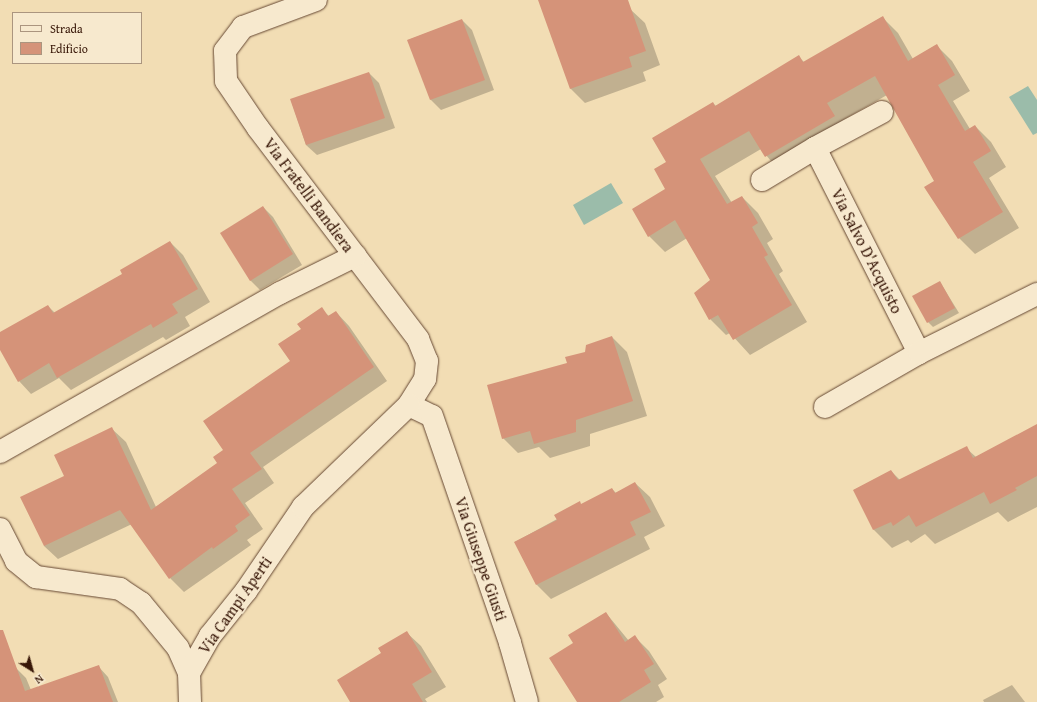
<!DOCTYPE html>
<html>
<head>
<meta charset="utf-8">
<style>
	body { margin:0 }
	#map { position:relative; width:1037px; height:702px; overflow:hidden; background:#f2ddb4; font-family:"Gentium Book Plus",serif }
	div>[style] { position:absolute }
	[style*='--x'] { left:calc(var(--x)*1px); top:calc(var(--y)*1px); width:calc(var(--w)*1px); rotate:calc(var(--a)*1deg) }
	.water>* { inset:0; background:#9bbcaa }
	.shadow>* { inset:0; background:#0003 }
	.building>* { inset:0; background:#d59379 }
	.roads { filter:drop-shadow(0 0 1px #664833) drop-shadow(0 0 1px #664833) }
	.street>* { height:22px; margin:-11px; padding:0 11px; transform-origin:11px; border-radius:11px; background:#f7e9ce }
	span { translate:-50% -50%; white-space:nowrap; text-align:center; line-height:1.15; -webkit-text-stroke:3.5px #f7e9ce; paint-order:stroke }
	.street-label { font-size:16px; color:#381708 }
	.legend { position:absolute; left:12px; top:12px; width:130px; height:52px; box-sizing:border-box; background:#f7e9ce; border:1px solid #ab957f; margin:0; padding:5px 7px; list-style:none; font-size:12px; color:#381708 }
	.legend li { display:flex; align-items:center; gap:8px; height:20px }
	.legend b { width:20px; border:1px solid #ab957f }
	.north { position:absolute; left:12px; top:650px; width:40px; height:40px; -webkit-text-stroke:3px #f7e9ce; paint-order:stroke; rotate:143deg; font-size:11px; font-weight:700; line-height:16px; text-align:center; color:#381708 }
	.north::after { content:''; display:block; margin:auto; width:14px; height:18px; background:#381708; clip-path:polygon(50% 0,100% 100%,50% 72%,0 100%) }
</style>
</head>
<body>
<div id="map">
	<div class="water">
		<i style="clip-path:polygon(1028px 86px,1037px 100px,1037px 133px,1033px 135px,1009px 97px)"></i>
		<i style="clip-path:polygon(611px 183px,623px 203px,584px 225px,573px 205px)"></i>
	</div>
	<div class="shadow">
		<i style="clip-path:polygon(539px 0,616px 0,630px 9px,645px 23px,660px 65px,643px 72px,646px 81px,585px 103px,571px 89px)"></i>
		<i style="clip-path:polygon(882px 17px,898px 33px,913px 59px,936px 45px,952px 61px,970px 91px,953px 101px,970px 129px,975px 126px,991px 142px,1006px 167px,989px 178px,1019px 228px,975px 254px,959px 238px,935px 181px,887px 95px,843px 120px,850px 133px,781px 173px,761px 149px,715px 176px,732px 203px,742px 197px,758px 213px,773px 239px,767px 243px,783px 271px,779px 274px,807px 322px,750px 355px,730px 333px,726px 335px,710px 319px,695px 294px,712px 281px,687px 238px,665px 252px,649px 236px,666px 189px,667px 162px,713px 103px,716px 106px,799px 57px,805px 63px)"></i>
		<i style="clip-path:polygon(462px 20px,472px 30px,494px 90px,441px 110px,431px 100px,408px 40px)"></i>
		<i style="clip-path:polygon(369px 73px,379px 83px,395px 128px,317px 155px,306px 145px,291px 100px)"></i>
		<i style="clip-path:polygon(263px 207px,273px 217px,302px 265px,260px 290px,250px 280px)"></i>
		<i style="clip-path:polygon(170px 242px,183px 255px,210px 302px,185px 317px,190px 326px,166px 340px,163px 337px,71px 390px,59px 378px,31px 394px,19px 381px,0 348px,0 334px,48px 306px,55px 313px,123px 274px)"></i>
		<i style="clip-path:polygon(940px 282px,959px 313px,933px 327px,928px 322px)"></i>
		<i style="clip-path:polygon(321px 309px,329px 316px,336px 312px,349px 326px,387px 381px,263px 467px,274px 483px,245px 503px,263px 529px,247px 540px,251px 545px,184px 592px,170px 578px,132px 524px,58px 559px,44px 546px,65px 477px,112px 429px,126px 442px,156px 507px,219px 463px,225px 451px,292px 362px,302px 329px)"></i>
		<i style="clip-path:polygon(612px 337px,627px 352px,647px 416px,590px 434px,590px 446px,550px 458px,539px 447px,518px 453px,503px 438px,568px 364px)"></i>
		<i style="clip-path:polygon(1037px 425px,1037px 507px,1008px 522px,998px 512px,935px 544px,925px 534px,911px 543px,908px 540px,892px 548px,874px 530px,854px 490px,891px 471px,900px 480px,966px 448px,976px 457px)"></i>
		<i style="clip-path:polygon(635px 483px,650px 497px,665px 526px,644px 537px,650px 549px,551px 599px,537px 585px,515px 542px,612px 489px,616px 493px)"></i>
		<i style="clip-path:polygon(606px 613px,629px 641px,635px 637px,649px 651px,667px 679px,658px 685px,664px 697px,656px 702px,578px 702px)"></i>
		<i style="clip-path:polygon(406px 632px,421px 646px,446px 687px,425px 699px,427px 702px,352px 702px,382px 653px)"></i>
		<i style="clip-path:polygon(98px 666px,108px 677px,118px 702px,0 702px,0 674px,16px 668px,26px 678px,31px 690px)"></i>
		<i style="clip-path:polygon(1012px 685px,1025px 702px,984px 702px,983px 700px)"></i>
	</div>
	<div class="building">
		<i style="clip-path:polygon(538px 0,628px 0,646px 51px,629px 57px,632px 67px,570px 89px)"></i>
		<i style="clip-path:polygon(883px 16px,908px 61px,937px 44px,955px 75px,938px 85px,965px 131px,975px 125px,991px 151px,973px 162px,1003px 212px,958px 239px,924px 187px,934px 181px,875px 76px,827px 103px,835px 116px,765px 157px,749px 131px,700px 159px,727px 204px,742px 196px,758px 223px,752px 227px,768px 255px,764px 257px,792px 305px,733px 340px,718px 315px,709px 320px,694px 293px,710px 280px,675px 220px,648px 237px,632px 209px,665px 189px,654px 169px,666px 162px,652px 138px,713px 102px,715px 106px,799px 55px,803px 62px)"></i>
		<i style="clip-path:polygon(462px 19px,485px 80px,430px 100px,407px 40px)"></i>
		<i style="clip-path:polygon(369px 72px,385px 118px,306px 145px,290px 99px)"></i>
		<i style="clip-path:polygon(263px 206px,293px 254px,250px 281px,220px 233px)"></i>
		<i style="clip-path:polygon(170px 241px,198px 289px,172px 304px,178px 313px,153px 328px,151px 324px,57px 378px,49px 363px,18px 382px,0 350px,0 332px,48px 305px,53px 313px,122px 274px,120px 270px)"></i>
		<i style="clip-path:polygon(940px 281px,955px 308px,927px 323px,912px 296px)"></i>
		<i style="clip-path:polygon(322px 307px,328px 316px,336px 311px,374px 367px,250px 453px,262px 469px,232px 489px,250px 515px,235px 526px,238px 531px,213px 549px,212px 547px,169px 579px,120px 510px,44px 546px,20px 497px,64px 476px,54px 455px,112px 427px,151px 510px,217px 463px,213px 457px,223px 450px,203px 421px,290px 361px,278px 344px,301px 329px,297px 324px)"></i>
		<i style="clip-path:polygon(612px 336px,633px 401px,576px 420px,576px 432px,534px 444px,530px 431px,502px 439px,487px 385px,567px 363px,565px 357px,585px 352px,586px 345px)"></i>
		<i style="clip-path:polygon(1037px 424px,1037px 476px,1015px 488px,1017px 490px,990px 504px,984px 492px,916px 527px,909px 515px,893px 526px,891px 522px,873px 530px,853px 490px,891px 470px,898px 480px,967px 446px,973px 458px)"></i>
		<i style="clip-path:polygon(635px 482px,651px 512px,630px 522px,636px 535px,536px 585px,514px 542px,557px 520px,554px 515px,580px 501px,581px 504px,612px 488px,615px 493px)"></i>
		<i style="clip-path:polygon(606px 612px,625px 642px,635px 635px,654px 664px,644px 670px,651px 682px,619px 702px,577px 702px,549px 658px,573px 643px,568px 635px)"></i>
		<i style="clip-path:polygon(0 630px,3px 630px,25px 691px,99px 665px,113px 702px,0 702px)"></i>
		<i style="clip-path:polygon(407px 631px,432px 672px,412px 684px,423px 702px,350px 702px,337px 680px,381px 653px,378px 648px)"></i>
	</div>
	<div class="roads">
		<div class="street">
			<i style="--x:316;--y:0;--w:78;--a:159.7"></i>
			<i style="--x:243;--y:27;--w:30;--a:127"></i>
			<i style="--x:225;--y:51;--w:30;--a:88"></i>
			<i style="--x:226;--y:81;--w:57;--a:55.8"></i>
			<i style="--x:258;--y:128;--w:265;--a:52.8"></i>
			<i style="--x:418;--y:339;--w:24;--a:68"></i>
			<i style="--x:427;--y:361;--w:18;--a:96"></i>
			<i style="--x:425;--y:379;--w:31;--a:122"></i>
			<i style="--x:409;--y:405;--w:25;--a:26"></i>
			<i style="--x:432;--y:416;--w:240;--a:71"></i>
			<i style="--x:510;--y:643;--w:61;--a:73.9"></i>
			<i style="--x:882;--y:112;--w:76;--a:151.8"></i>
			<i style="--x:815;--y:148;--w:230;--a:63.1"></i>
			<i style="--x:762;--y:180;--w:62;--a:-31.1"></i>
			<i style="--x:825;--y:407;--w:108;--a:-29.9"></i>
			<i style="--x:919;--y:353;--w:132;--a:-26.6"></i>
			<i style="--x:0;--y:452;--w:322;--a:-29.6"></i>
			<i style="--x:280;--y:293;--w:84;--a:-26.3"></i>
			<i style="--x:0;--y:529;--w:36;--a:63"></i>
			<i style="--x:16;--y:561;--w:26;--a:39"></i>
			<i style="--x:36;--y:577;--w:85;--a:8.1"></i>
			<i style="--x:120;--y:589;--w:25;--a:34"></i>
			<i style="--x:141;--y:603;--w:58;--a:50.6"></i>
			<i style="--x:178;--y:648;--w:27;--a:66"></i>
			<i style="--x:189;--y:673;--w:29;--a:88"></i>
			<i style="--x:189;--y:673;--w:43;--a:-60.4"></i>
			<i style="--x:210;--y:636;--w:58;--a:-51.3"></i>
			<i style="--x:246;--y:591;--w:102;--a:-55.8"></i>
			<i style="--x:303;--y:507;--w:147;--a:-43.9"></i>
		</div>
	</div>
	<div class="street-label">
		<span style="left:309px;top:195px;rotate:53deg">Via Fratelli Bandiera</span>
		<span style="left:867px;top:251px;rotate:63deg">Via Salvo D'Acquisto</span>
		<span style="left:481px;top:559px;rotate:71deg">Via Giuseppe Giusti</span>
		<span style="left:235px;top:605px;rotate:-55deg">Via Campi Aperti</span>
	</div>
	<ul class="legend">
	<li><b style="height:5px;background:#f7e9ce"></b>Strada</li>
	<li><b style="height:11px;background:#d59379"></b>Edificio</li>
	</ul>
	<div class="north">N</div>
</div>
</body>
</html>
